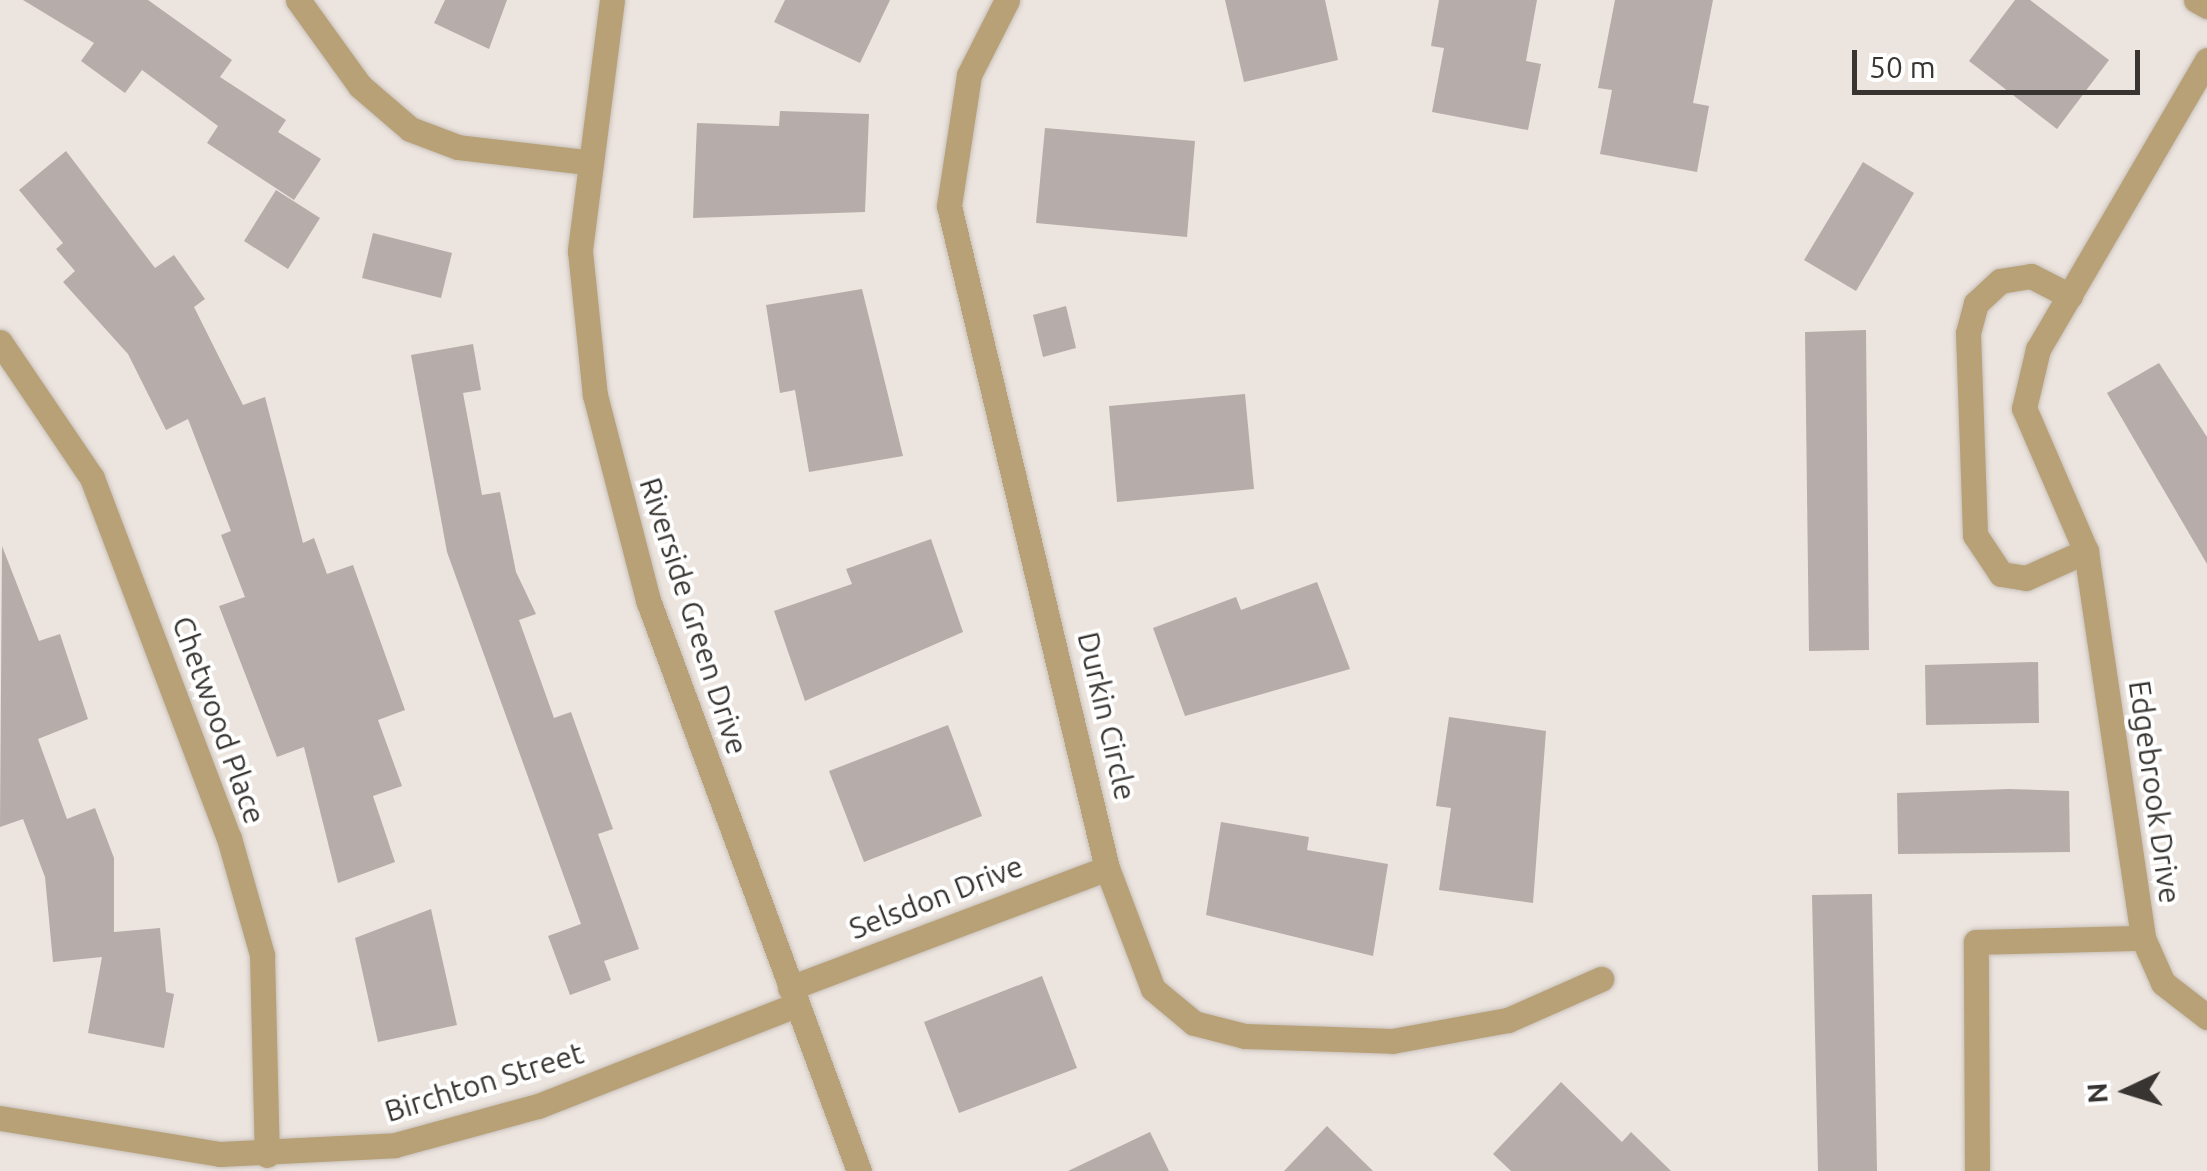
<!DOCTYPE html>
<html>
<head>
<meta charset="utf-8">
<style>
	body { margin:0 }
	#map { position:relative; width:2207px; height:1171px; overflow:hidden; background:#ece4de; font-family:Ubuntu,sans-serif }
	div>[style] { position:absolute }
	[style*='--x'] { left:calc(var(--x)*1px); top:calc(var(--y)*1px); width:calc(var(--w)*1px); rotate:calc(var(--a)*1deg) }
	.building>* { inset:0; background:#b6aca9 }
	.roads { filter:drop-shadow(0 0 2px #c8c1bb) drop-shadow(0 0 2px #c8c1bb) }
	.minor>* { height:25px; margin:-12.5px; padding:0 12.5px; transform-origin:12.5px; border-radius:12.5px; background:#b8a176 }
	span { translate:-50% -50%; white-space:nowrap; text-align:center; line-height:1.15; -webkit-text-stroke:8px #fff; paint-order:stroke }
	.street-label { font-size:30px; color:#373431 }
	.north { position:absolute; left:2077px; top:1041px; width:100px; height:100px; -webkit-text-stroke:8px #fff; paint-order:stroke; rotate:266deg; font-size:28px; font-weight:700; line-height:40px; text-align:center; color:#373431 }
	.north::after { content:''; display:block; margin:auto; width:35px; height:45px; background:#373431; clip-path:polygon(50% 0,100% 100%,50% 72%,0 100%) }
	.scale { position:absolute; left:1852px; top:50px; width:288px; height:45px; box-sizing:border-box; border:5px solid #373431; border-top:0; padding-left:12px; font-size:30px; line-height:35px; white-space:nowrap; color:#373431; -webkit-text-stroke:8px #fff; paint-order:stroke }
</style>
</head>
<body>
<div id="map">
	<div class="building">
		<i style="clip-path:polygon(23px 0,148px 0,232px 60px,220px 77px,286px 120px,278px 132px,321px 159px,294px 200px,207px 143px,218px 126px,142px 70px,125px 93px,81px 61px,94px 43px)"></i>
		<i style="clip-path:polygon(445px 0,507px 0,489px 49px,434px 23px)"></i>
		<i style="clip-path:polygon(785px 0,890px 0,860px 63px,774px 22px)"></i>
		<i style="clip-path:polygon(1225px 0,1325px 0,1338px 60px,1244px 82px)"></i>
		<i style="clip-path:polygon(1439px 0,1537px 0,1526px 61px,1541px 64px,1528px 130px,1432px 112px,1444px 48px,1431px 46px)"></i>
		<i style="clip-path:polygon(1615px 0,1713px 0,1693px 103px,1709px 106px,1697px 172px,1600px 154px,1612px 90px,1598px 88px)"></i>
		<i style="clip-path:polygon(2015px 0,2030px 0,2109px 60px,2057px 129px,1969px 61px)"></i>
		<i style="clip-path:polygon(780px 111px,869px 114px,865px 212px,693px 218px,697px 123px,779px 126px)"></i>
		<i style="clip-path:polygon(1045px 128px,1195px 141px,1187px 237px,1036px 223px)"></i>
		<i style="clip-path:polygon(66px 151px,155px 268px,174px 255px,205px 299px,194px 307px,243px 405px,265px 397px,303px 543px,314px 538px,327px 574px,353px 565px,405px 710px,378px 720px,402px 786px,373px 796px,395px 862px,338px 883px,304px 747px,277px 757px,219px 606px,245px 597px,221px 535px,231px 531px,188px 419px,166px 430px,128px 354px,63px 282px,75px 271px,56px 249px,63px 243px,19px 190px)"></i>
		<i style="clip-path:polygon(1863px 162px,1914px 193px,1856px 291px,1804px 260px)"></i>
		<i style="clip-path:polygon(276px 190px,320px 218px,288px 269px,244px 241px)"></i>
		<i style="clip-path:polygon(373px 233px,452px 253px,441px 298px,362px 278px)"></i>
		<i style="clip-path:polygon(862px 289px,903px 456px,809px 472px,795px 390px,780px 393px,766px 305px)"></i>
		<i style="clip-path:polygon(1066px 306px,1076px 348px,1043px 357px,1033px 315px)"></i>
		<i style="clip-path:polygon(1866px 330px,1869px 650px,1809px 651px,1805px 332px)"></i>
		<i style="clip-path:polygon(473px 344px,481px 390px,463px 393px,482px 495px,500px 492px,516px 572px,536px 614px,519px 620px,554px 718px,571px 712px,613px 829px,598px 834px,639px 949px,604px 961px,611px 980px,570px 995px,548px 936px,581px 924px,447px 552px,411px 355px)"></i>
		<i style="clip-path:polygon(2159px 363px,2207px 437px,2207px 564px,2107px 393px)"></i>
		<i style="clip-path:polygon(1245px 394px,1254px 489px,1117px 502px,1109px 406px)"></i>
		<i style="clip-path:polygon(931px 539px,963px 632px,805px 701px,774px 611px,852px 584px,846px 569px)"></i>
		<i style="clip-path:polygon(2px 546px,39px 641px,60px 634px,88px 719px,38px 739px,67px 819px,95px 808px,114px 858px,114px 932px,160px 928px,166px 992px,174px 994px,164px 1048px,88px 1033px,102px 957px,53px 962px,45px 877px,23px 819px,0 827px)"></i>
		<i style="clip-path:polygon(1317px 582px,1350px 669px,1185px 716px,1153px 628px,1236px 597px,1241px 610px)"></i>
		<i style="clip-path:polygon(2038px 662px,2039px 723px,1926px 725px,1925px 665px)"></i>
		<i style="clip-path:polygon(1449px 717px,1546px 731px,1533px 903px,1439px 890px,1451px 808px,1436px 806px)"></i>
		<i style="clip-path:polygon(948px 725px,982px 816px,864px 862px,829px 771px)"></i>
		<i style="clip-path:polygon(2009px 789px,2069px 791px,2070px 852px,1898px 854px,1897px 793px)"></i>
		<i style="clip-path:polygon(1221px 822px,1309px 837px,1307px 850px,1388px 864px,1373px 956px,1206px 915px)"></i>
		<i style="clip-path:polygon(1872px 894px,1877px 1171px,1818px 1171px,1812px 895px)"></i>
		<i style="clip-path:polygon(431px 909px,457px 1025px,378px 1042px,355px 938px)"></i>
		<i style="clip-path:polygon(1042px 976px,1077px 1068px,959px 1113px,924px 1022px)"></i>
		<i style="clip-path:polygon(1561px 1082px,1622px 1142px,1631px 1132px,1671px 1171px,1511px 1171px,1493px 1154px)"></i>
		<i style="clip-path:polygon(1327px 1126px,1373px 1171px,1284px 1171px)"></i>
		<i style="clip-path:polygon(1150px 1132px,1169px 1171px,1068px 1171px)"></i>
	</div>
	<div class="roads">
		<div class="minor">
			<i style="--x:298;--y:0;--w:106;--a:54.2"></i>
			<i style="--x:360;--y:86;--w:66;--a:40.7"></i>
			<i style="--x:410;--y:129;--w:51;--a:20.6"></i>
			<i style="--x:458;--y:147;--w:128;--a:6.7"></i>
			<i style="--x:612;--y:0;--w:253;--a:97.3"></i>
			<i style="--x:580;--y:251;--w:145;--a:84.1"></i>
			<i style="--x:595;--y:395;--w:212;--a:75.5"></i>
			<i style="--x:648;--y:600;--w:609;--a:69.72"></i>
			<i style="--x:1007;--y:0;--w:84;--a:116.9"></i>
			<i style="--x:969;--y:75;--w:133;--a:98.7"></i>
			<i style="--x:949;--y:206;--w:681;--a:76.58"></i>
			<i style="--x:1107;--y:868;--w:129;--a:69.2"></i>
			<i style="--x:1153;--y:989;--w:53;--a:39.7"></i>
			<i style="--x:1194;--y:1023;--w:53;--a:14.3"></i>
			<i style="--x:1245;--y:1036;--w:147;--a:1.9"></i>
			<i style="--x:1392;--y:1041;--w:118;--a:-10.3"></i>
			<i style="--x:1508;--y:1020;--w:102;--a:-23.8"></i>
			<i style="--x:2196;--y:0;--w:13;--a:29"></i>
			<i style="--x:2207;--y:60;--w:335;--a:120.3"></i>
			<i style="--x:2038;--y:349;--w:61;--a:103.3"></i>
			<i style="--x:2024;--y:408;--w:156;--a:66.6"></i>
			<i style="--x:2086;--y:551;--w:391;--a:81.6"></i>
			<i style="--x:2143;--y:938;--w:49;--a:66"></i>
			<i style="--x:2163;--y:983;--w:56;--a:37.7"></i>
			<i style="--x:2070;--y:296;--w:44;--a:-152.9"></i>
			<i style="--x:2031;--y:276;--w:31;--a:171"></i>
			<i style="--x:2000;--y:281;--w:33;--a:137"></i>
			<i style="--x:1976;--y:303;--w:31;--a:105"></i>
			<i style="--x:1968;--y:333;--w:202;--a:88"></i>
			<i style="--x:1975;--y:535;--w:47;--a:56.3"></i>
			<i style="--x:2001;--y:574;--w:25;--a:9"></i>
			<i style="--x:2026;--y:578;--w:66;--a:-24.2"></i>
			<i style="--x:0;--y:342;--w:164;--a:55.9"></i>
			<i style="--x:92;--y:478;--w:385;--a:69.2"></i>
			<i style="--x:229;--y:838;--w:122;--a:74.2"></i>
			<i style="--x:262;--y:955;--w:200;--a:88.6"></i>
			<i style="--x:790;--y:988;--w:339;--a:-20.7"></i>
			<i style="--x:0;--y:1118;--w:223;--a:9.3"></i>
			<i style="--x:220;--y:1154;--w:175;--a:-2.9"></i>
			<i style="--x:395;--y:1145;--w:148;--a:-15.3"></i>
			<i style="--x:538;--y:1106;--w:277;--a:-21.4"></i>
			<i style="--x:1977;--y:1171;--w:229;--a:-90.3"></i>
			<i style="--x:1976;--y:942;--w:167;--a:-1.4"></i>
		</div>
	</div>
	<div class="street-label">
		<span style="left:694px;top:616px;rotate:72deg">Riverside Green Drive</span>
		<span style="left:1107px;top:716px;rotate:77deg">Durkin Circle</span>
		<span style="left:219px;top:720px;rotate:70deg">Chetwood Place</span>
		<span style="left:2155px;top:792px;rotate:82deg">Edgebrook Drive</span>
		<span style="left:936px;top:897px;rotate:-21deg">Selsdon Drive</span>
		<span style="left:484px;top:1082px;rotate:-17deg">Birchton Street</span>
	</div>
	<div class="north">N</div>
	<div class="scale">50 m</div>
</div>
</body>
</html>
